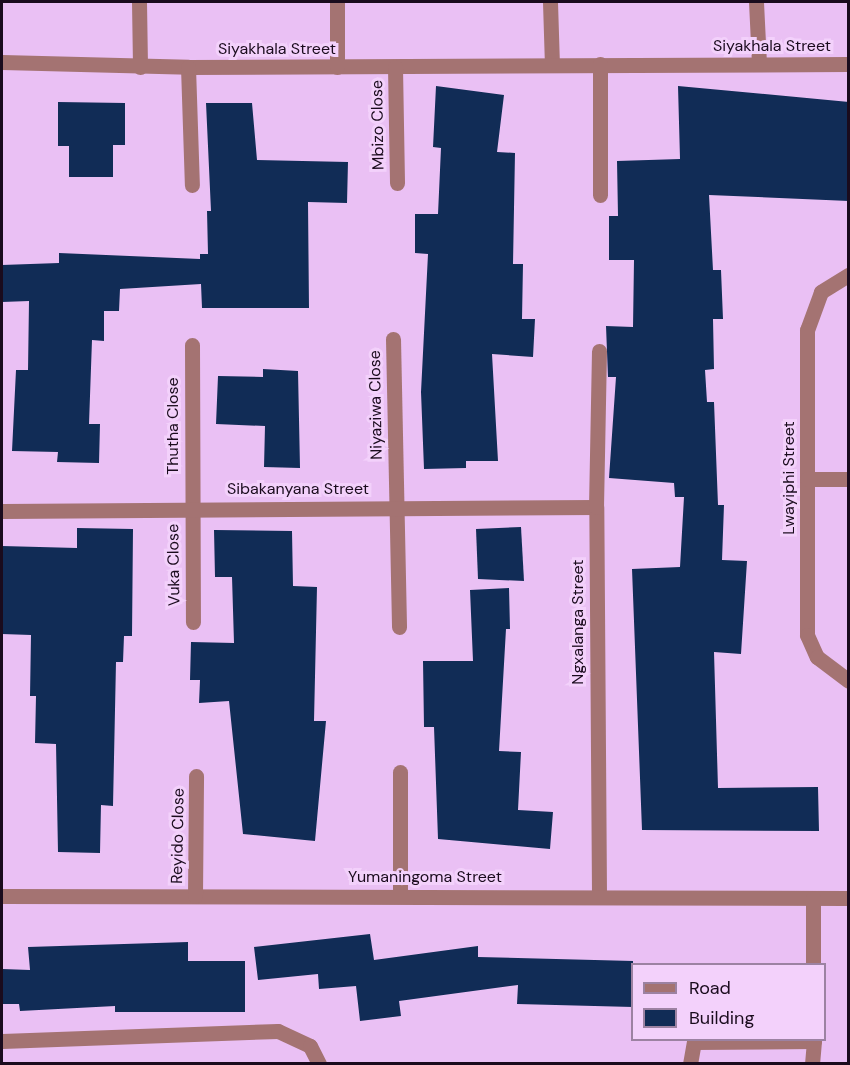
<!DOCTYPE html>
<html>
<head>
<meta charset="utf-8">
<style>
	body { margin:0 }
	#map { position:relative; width:850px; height:1065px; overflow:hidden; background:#eac0f4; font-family:"DM Sans",sans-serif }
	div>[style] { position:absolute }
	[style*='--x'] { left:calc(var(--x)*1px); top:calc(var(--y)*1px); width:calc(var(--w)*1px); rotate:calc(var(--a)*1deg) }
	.building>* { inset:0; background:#112c56 }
	.minor>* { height:15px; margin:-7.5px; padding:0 7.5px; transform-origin:7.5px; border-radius:7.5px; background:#a47372 }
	span { translate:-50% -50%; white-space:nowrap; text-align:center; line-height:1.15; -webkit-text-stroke:6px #f3d1fb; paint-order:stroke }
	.street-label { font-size:16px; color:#1a0b1d }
	.frame { position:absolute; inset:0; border:3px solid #1a0b1d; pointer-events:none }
	.legend { position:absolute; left:631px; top:963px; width:195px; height:78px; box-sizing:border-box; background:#f3d1fb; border:2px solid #9c82a2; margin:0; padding:8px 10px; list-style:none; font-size:18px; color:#1a0b1d }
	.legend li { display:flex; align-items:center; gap:12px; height:30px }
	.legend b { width:30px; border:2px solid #9c82a2 }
</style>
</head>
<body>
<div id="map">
	<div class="building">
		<i style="clip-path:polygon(436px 86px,504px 95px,497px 152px,515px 153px,513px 264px,523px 264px,522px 319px,535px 319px,533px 357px,492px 354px,498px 461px,466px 461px,466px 468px,424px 469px,421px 392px,428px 254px,415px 253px,415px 214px,438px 214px,441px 148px,433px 147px)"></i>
		<i style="clip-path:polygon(678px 86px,849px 102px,849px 201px,709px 195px,713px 270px,721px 270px,723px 319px,713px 319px,714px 369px,705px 370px,707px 402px,714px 402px,718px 505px,724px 505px,722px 560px,747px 561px,741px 654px,714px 652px,718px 788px,818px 787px,819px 831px,642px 830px,632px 569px,680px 567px,684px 497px,675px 497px,674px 483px,609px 478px,616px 377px,608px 377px,606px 326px,633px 327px,634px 260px,609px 260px,609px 216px,618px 216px,617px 161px,680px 159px)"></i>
		<i style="clip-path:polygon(58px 102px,125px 103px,125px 145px,113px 145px,113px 177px,69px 177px,69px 146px,58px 146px)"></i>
		<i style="clip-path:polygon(206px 103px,252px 103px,257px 160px,348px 162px,347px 203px,308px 202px,309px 308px,202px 308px,201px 284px,120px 289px,119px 311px,104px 311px,104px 341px,92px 340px,89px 424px,100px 424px,99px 463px,57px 462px,58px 452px,12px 451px,16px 370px,28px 370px,29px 301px,2px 302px,2px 265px,59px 263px,59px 253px,200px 259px,200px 254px,208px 254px,207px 211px,211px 211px)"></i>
		<i style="clip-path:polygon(263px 369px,298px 371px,300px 468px,264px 467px,265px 426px,216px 424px,218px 376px,263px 377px)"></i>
		<i style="clip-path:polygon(521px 527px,524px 581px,478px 579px,476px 529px)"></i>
		<i style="clip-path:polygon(77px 528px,133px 529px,132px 636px,124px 636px,123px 662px,116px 662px,113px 806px,101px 805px,100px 853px,58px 852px,56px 744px,35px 743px,36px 696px,30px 696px,31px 635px,2px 634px,2px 546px,77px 548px)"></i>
		<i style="clip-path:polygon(214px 530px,292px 531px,293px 586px,317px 587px,314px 721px,326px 721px,315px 841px,243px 834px,229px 701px,199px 703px,200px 680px,190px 680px,191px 642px,234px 643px,232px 577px,215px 577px)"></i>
		<i style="clip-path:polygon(509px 588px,510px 629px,506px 629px,499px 751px,521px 752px,518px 810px,553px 812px,550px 849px,438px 839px,434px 727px,424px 727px,423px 661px,473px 661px,470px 590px)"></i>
		<i style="clip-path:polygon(370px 934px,374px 960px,478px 946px,478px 957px,633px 961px,633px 1007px,517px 1004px,518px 985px,399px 1001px,401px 1016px,360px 1021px,356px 986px,319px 989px,318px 974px,258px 980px,254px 947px)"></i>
		<i style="clip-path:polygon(188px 942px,188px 961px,245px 961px,245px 1012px,115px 1012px,115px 1006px,20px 1011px,19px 1004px,2px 1004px,2px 969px,30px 970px,28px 947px)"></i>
	</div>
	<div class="minor">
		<i style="--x:139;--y:2;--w:65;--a:89.1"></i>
		<i style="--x:550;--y:2;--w:63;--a:88.2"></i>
		<i style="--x:756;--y:2;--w:62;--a:87.2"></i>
		<i style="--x:2;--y:62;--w:186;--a:1.5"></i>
		<i style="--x:188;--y:67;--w:660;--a:-0.26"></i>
		<i style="--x:188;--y:67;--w:118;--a:88.1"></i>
		<i style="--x:337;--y:67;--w:65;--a:-90"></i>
		<i style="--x:395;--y:67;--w:116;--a:89"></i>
		<i style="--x:600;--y:195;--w:131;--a:-90"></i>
		<i style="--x:848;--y:275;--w:32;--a:148"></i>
		<i style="--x:821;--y:292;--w:40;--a:110.2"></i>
		<i style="--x:807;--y:330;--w:305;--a:90"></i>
		<i style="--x:807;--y:635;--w:24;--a:66"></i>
		<i style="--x:817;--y:657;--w:39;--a:37"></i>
		<i style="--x:393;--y:339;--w:288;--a:88.8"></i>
		<i style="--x:192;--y:345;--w:277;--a:89.8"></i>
		<i style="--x:807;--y:479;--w:41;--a:0"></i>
		<i style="--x:2;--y:511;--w:594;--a:-0.39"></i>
		<i style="--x:400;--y:772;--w:124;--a:90"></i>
		<i style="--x:599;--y:894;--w:387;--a:-90.4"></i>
		<i style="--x:596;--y:507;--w:156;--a:-88.9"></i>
		<i style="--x:2;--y:896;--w:846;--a:0.14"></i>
		<i style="--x:195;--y:896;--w:120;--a:-89.5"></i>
		<i style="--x:813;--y:898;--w:66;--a:90"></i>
		<i style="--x:2;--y:1041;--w:276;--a:-2.1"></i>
		<i style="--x:278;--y:1031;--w:35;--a:25"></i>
		<i style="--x:310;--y:1046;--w:20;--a:63"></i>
		<i style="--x:690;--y:1064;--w:22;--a:-80"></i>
		<i style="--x:694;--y:1042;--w:120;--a:-0.5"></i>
		<i style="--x:812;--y:1064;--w:24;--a:-85"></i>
	</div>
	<div class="street-label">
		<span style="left:772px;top:46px">Siyakhala Street</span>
		<span style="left:277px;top:49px">Siyakhala Street</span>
		<span style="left:378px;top:125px;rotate:-91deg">Mbizo Close</span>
		<span style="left:376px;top:405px;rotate:-91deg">Niyaziwa Close</span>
		<span style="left:173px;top:426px;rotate:-90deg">Thutha Close</span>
		<span style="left:789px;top:478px;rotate:-90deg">Lwayiphi Street</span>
		<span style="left:298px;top:489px">Sibakanyana Street</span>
		<span style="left:174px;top:565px;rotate:-91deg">Vuka Close</span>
		<span style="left:578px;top:622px;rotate:-90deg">Ngxalanga Street</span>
		<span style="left:178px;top:836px;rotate:-89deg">Reyido Close</span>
		<span style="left:425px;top:877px">Yumaningoma Street</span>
	</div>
	<div class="frame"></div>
	<ul class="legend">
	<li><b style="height:8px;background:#a47372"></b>Road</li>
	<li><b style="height:16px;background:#112c56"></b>Building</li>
	</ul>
</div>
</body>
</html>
